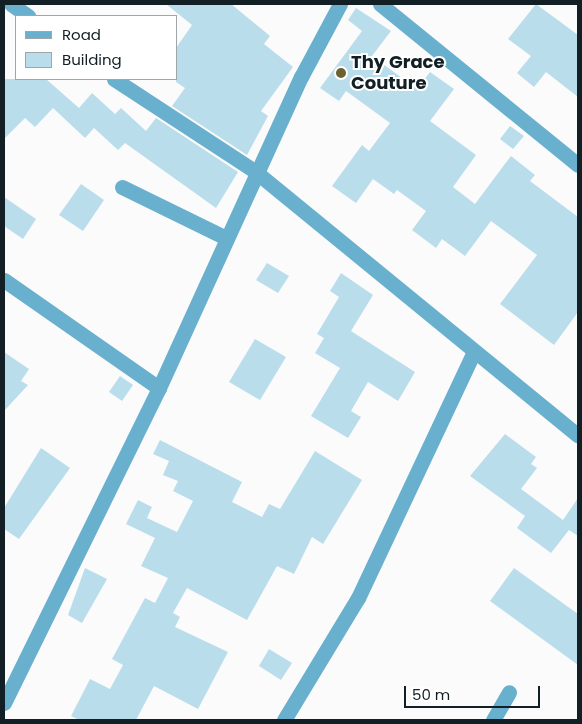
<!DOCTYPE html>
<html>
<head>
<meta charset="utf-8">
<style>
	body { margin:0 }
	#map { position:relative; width:582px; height:724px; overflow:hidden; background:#fbfbfb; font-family:Poppins,sans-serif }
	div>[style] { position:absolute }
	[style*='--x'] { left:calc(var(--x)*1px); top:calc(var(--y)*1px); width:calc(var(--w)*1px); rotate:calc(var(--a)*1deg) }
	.building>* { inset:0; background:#baddec }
	.minor>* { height:15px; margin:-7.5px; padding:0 7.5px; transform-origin:7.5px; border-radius:7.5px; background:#68b0cd }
	.dots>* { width:14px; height:14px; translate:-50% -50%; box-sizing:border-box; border:2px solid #fff; border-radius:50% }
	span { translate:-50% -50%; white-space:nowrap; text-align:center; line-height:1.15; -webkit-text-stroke:4px #fff; paint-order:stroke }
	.poi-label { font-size:18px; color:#121f24; font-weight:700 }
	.left { translate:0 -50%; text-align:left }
	.frame { position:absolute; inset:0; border:5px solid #121f24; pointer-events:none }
	.legend { position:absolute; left:15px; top:15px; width:162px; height:65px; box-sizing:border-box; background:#fff; border:1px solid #a0a5a7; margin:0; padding:6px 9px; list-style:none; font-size:15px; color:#121f24 }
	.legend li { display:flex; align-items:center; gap:10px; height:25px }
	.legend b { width:25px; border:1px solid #a0a5a7 }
	.scale { position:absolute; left:404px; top:686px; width:136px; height:22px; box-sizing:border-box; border:2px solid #121f24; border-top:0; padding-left:6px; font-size:15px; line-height:18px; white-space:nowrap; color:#121f24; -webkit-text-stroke:4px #fff; paint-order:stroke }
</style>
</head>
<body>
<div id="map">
	<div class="building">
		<i style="clip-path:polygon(166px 4px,231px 4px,270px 36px,264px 44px,293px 67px,261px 111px,268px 116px,247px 155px,172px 106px,185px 88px,176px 82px,176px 48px,192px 25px)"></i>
		<i style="clip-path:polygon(536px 4px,578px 35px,578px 97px,546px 72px,534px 87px,517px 73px,531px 56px,508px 39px)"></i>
		<i style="clip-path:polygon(356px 8px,391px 31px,372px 56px,417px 89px,430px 72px,454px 89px,430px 121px,476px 155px,453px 187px,475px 204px,511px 156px,535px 175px,530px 181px,578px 217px,578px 312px,554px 345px,500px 304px,537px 255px,491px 221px,465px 256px,442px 239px,436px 248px,412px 230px,426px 211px,397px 190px,394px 194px,373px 179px,356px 203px,332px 186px,362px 145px,369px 151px,390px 123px,346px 91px,339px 101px,320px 88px,362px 31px,348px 20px)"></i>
		<i style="clip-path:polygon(4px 79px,46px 79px,79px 108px,92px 93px,115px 114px,121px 108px,146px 131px,156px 118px,238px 172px,216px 208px,125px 143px,118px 150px,94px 128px,85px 138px,53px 108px,35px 127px,25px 118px,4px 139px)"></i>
		<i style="clip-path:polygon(510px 126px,524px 136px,513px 149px,500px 139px)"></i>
		<i style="clip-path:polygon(81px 184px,104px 200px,83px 231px,59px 215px)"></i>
		<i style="clip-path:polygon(4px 197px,36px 219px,23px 239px,4px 226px)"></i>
		<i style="clip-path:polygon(267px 263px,289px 276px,278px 293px,256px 280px)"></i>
		<i style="clip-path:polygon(341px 273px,373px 295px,351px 331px,415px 372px,398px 401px,368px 382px,351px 411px,361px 417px,348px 438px,311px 416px,340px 368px,315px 353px,324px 338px,317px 334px,339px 297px,330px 291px)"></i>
		<i style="clip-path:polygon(255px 339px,286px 357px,260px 400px,229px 382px)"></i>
		<i style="clip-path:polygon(4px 352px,29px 369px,21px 381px,28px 385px,4px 411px)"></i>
		<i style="clip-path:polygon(120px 376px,133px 385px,122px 401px,109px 392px)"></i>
		<i style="clip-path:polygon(505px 434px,536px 457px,531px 464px,537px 468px,521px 489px,563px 520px,578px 498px,578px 536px,569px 530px,551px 553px,517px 528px,525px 516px,470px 476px)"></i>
		<i style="clip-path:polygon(160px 440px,242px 482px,232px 502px,262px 517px,269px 504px,280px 509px,315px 451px,362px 480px,323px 544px,312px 537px,294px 574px,277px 566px,247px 620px,187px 588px,173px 613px,180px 617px,175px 627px,228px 652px,198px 709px,154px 686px,136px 720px,79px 720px,71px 716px,90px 679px,110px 689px,123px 665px,112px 659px,145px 598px,155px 603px,168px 578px,141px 566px,155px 538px,126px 524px,138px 500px,152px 507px,147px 518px,177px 532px,193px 501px,173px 491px,178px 481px,163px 475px,169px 461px,153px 454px)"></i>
		<i style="clip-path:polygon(41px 448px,70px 468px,19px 539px,4px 529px,4px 508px)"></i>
		<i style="clip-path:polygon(85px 568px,107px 579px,82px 623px,68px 615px)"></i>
		<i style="clip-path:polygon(514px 568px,578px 614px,578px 665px,490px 601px)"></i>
		<i style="clip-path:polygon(269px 649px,292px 663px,281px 680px,259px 666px)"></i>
	</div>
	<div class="minor">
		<i style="--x:11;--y:4;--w:21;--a:35"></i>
		<i style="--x:380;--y:4;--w:255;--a:39.1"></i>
		<i style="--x:114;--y:79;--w:170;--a:33.2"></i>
		<i style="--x:256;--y:172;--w:416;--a:39.3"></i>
		<i style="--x:122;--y:187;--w:116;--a:26.1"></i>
		<i style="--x:4;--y:280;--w:189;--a:34.9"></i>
		<i style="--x:4;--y:703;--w:351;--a:-63.8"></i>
		<i style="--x:159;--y:388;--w:342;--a:-65.5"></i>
		<i style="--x:301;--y:77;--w:83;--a:-61.9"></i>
		<i style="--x:284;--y:720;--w:143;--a:-58.8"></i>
		<i style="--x:358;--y:598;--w:270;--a:-64.8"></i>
		<i style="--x:493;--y:720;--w:32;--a:-60"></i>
	</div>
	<div class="dots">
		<i style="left:341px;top:73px;background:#6b632f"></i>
	</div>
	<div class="poi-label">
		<span class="left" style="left:351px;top:73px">Thy Grace<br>Couture</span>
	</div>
	<div class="frame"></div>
	<ul class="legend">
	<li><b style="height:6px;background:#68b0cd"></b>Road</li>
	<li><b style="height:14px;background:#baddec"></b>Building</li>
	</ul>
	<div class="scale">50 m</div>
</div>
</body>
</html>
